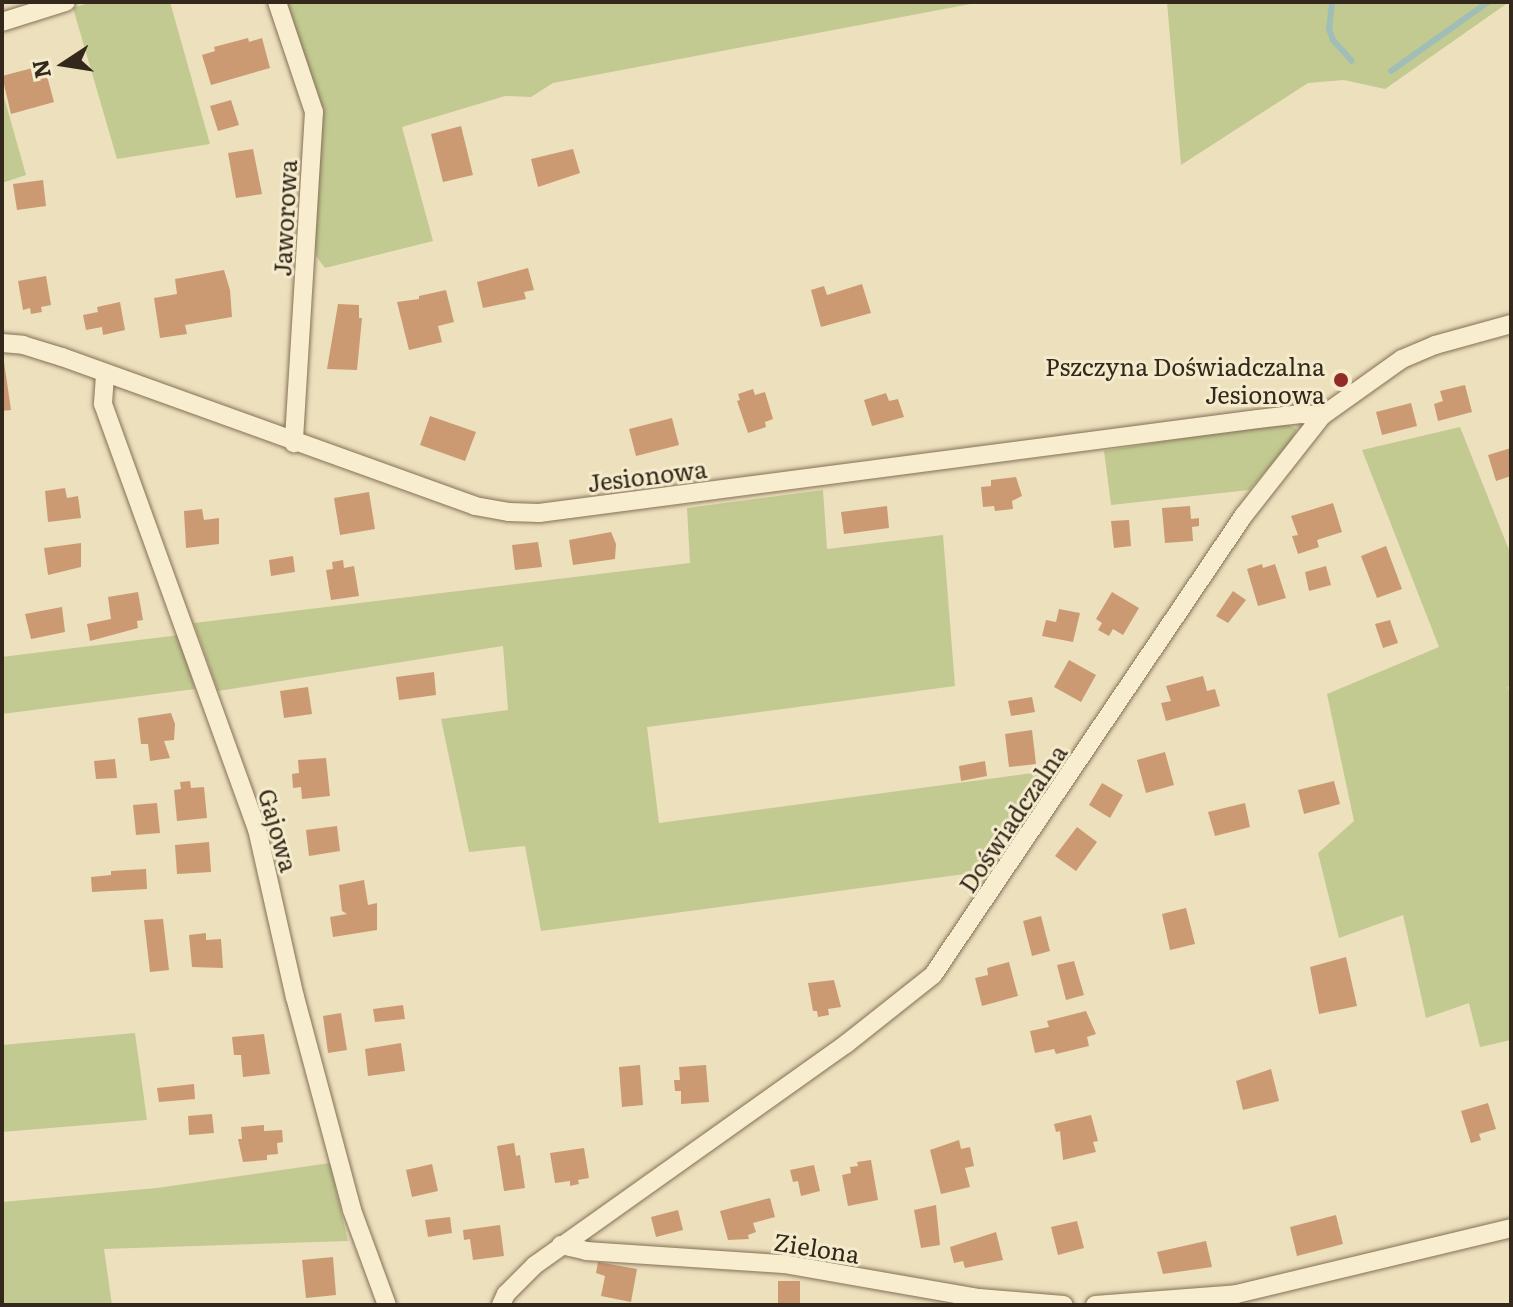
<!DOCTYPE html>
<html>
<head>
<meta charset="utf-8">
<style>
	body { margin:0 }
	#map { position:relative; width:1513px; height:1307px; overflow:hidden; background:#ede0bd; font-family:Literata,serif }
	div>[style] { position:absolute }
	[style*='--x'] { left:calc(var(--x)*1px); top:calc(var(--y)*1px); width:calc(var(--w)*1px); rotate:calc(var(--a)*1deg) }
	.green>* { inset:0; background:#c2ca91 }
	.stream>* { height:6px; margin:-3px; padding:0 3px; transform-origin:3px; border-radius:3px; background:#a1beb6 }
	.building>* { inset:0; background:#cb9a73 }
	.roads { filter:drop-shadow(0 0 2px #847056) drop-shadow(0 0 2px #847056) }
	.street>* { height:18px; margin:-9px; padding:0 9px; transform-origin:9px; border-radius:9px; background:#f8edcf }
	.dots>* { width:22px; height:22px; translate:-50% -50%; box-sizing:border-box; border:4px solid #f4eacc; border-radius:50% }
	span { translate:-50% -50%; white-space:nowrap; text-align:center; line-height:1.15; -webkit-text-stroke:6px #f4eacc; paint-order:stroke }
	.street-label { font-size:24px; color:#33281b }
	.poi-label { font-size:24px; color:#33281b }
	.right { translate:-100% -50%; text-align:right }
	.frame { position:absolute; inset:0; border:4px solid #33281b; pointer-events:none }
	.north { position:absolute; left:24px; top:24px; width:80px; height:80px; -webkit-text-stroke:6px #f4eacc; paint-order:stroke; rotate:258deg; font-size:22px; font-weight:700; line-height:32px; text-align:center; color:#33281b }
	.north::after { content:''; display:block; margin:auto; width:28px; height:36px; background:#33281b; clip-path:polygon(50% 0,100% 100%,50% 72%,0 100%) }
</style>
</head>
<body>
<div id="map">
	<div class="green">
		<i style="clip-path:polygon(91px 2px,170px 2px,210px 144px,117px 159px,73px 8px)"></i>
		<i style="clip-path:polygon(287px 2px,981px 2px,553px 83px,531px 97px,505px 96px,402px 127px,433px 241px,325px 268px,316px 256px,314px 233px,320px 114px)"></i>
		<i style="clip-path:polygon(1167px 2px,1509px 2px,1385px 89px,1344px 80px,1308px 83px,1181px 165px)"></i>
		<i style="clip-path:polygon(2px 90px,26px 175px,2px 183px)"></i>
		<i style="clip-path:polygon(1282px 422px,1297px 429px,1290px 443px,1249px 490px,1111px 505px,1104px 451px)"></i>
		<i style="clip-path:polygon(1460px 427px,1511px 555px,1511px 686px,1508px 687px,1511px 697px,1511px 1040px,1480px 1047px,1469px 1003px,1426px 1018px,1403px 915px,1339px 938px,1318px 853px,1354px 821px,1327px 694px,1439px 647px,1362px 450px)"></i>
		<i style="clip-path:polygon(823px 490px,827px 549px,943px 535px,955px 686px,647px 727px,659px 823px,1055px 770px,987px 871px,541px 931px,525px 846px,469px 852px,441px 719px,508px 710px,503px 646px,218px 691px,194px 623px,690px 563px,687px 508px)"></i>
		<i style="clip-path:polygon(179px 635px,195px 689px,2px 714px,2px 657px)"></i>
		<i style="clip-path:polygon(135px 1033px,147px 1120px,2px 1132px,2px 1045px)"></i>
		<i style="clip-path:polygon(330px 1163px,348px 1241px,104px 1249px,112px 1305px,2px 1305px,2px 1202px,157px 1188px)"></i>
	</div>
	<div class="stream">
		<i style="--x:1332;--y:2;--w:27;--a:96"></i>
		<i style="--x:1329;--y:29;--w:12;--a:70"></i>
		<i style="--x:1333;--y:40;--w:28;--a:48"></i>
		<i style="--x:1391;--y:71;--w:119;--a:-35.4"></i>
	</div>
	<div class="building">
		<i style="clip-path:polygon(248px 38px,249px 42px,262px 38px,270px 68px,211px 85px,202px 55px,215px 51px,214px 47px)"></i>
		<i style="clip-path:polygon(44px 65px,54px 102px,11px 114px,2px 76px)"></i>
		<i style="clip-path:polygon(231px 100px,239px 125px,218px 131px,210px 106px)"></i>
		<i style="clip-path:polygon(461px 126px,473px 175px,443px 182px,431px 134px)"></i>
		<i style="clip-path:polygon(253px 149px,262px 194px,236px 198px,228px 153px)"></i>
		<i style="clip-path:polygon(573px 149px,580px 173px,538px 187px,531px 159px)"></i>
		<i style="clip-path:polygon(43px 180px,46px 206px,17px 210px,13px 184px)"></i>
		<i style="clip-path:polygon(528px 268px,534px 290px,524px 292px,526px 299px,483px 308px,477px 282px)"></i>
		<i style="clip-path:polygon(224px 270px,230px 290px,232px 317px,185px 325px,187px 334px,160px 338px,154px 298px,177px 294px,175px 279px)"></i>
		<i style="clip-path:polygon(46px 276px,51px 305px,41px 307px,42px 312px,31px 314px,30px 308px,23px 310px,18px 281px)"></i>
		<i style="clip-path:polygon(862px 284px,871px 313px,821px 327px,811px 290px,824px 286px,827px 295px)"></i>
		<i style="clip-path:polygon(446px 290px,454px 322px,438px 326px,442px 342px,409px 350px,397px 302px,419px 299px,419px 296px)"></i>
		<i style="clip-path:polygon(120px 302px,125px 330px,103px 335px,102px 327px,86px 330px,83px 315px,98px 312px,97px 307px)"></i>
		<i style="clip-path:polygon(338px 304px,359px 305px,359px 318px,362px 318px,357px 370px,327px 369px)"></i>
		<i style="clip-path:polygon(4px 362px,11px 410px,2px 411px,2px 363px)"></i>
		<i style="clip-path:polygon(1465px 385px,1472px 412px,1438px 421px,1434px 404px,1443px 401px,1440px 391px)"></i>
		<i style="clip-path:polygon(753px 389px,755px 395px,765px 392px,773px 419px,765px 422px,766px 427px,748px 433px,737px 401px,740px 400px,738px 394px)"></i>
		<i style="clip-path:polygon(886px 393px,889px 401px,898px 399px,904px 417px,872px 426px,864px 400px)"></i>
		<i style="clip-path:polygon(1411px 403px,1417px 426px,1382px 435px,1376px 412px)"></i>
		<i style="clip-path:polygon(430px 416px,476px 432px,465px 461px,420px 445px)"></i>
		<i style="clip-path:polygon(672px 418px,679px 445px,636px 456px,629px 429px)"></i>
		<i style="clip-path:polygon(1511px 448px,1511px 476px,1496px 481px,1488px 455px)"></i>
		<i style="clip-path:polygon(1016px 477px,1022px 496px,1012px 501px,1013px 509px,995px 511px,994px 506px,983px 507px,981px 487px,991px 486px,991px 480px)"></i>
		<i style="clip-path:polygon(65px 488px,67px 498px,78px 496px,81px 518px,48px 522px,45px 491px)"></i>
		<i style="clip-path:polygon(369px 492px,375px 529px,340px 535px,334px 498px)"></i>
		<i style="clip-path:polygon(1333px 503px,1342px 532px,1317px 540px,1319px 547px,1298px 554px,1292px 536px,1298px 535px,1291px 516px)"></i>
		<i style="clip-path:polygon(887px 506px,889px 528px,844px 534px,841px 512px)"></i>
		<i style="clip-path:polygon(1190px 506px,1191px 519px,1199px 518px,1199px 526px,1192px 527px,1193px 541px,1165px 543px,1162px 508px)"></i>
		<i style="clip-path:polygon(202px 509px,204px 520px,219px 518px,219px 544px,186px 548px,184px 511px)"></i>
		<i style="clip-path:polygon(1129px 520px,1131px 546px,1114px 548px,1111px 521px)"></i>
		<i style="clip-path:polygon(611px 532px,616px 544px,615px 559px,573px 565px,569px 540px)"></i>
		<i style="clip-path:polygon(538px 542px,542px 567px,515px 570px,512px 545px)"></i>
		<i style="clip-path:polygon(81px 543px,81px 567px,48px 575px,44px 548px)"></i>
		<i style="clip-path:polygon(1386px 546px,1402px 589px,1377px 598px,1361px 556px)"></i>
		<i style="clip-path:polygon(293px 556px,295px 572px,271px 576px,269px 560px)"></i>
		<i style="clip-path:polygon(343px 560px,344px 568px,354px 566px,359px 596px,331px 600px,326px 570px,333px 569px,332px 562px)"></i>
		<i style="clip-path:polygon(1262px 564px,1263px 568px,1275px 564px,1286px 598px,1258px 606px,1247px 569px)"></i>
		<i style="clip-path:polygon(1326px 566px,1331px 585px,1309px 591px,1305px 572px)"></i>
		<i style="clip-path:polygon(1233px 591px,1246px 600px,1228px 623px,1216px 616px)"></i>
		<i style="clip-path:polygon(138px 592px,143px 620px,137px 621px,138px 628px,90px 641px,87px 624px,111px 619px,108px 597px)"></i>
		<i style="clip-path:polygon(1112px 592px,1139px 608px,1123px 635px,1113px 629px,1109px 636px,1098px 630px,1102px 623px,1096px 619px)"></i>
		<i style="clip-path:polygon(62px 607px,65px 632px,31px 639px,25px 614px)"></i>
		<i style="clip-path:polygon(1059px 609px,1080px 613px,1073px 642px,1042px 636px,1046px 620px,1056px 622px)"></i>
		<i style="clip-path:polygon(1390px 620px,1398px 643px,1383px 648px,1375px 624px)"></i>
		<i style="clip-path:polygon(1069px 660px,1096px 675px,1081px 702px,1054px 687px)"></i>
		<i style="clip-path:polygon(434px 672px,436px 695px,399px 700px,396px 677px)"></i>
		<i style="clip-path:polygon(1203px 676px,1207px 691px,1215px 689px,1220px 706px,1166px 721px,1161px 703px,1171px 701px,1166px 686px)"></i>
		<i style="clip-path:polygon(308px 687px,312px 714px,284px 718px,280px 691px)"></i>
		<i style="clip-path:polygon(1032px 697px,1035px 712px,1011px 716px,1008px 701px)"></i>
		<i style="clip-path:polygon(171px 713px,175px 724px,174px 740px,164px 741px,170px 758px,150px 761px,148px 744px,141px 744px,138px 718px)"></i>
		<i style="clip-path:polygon(1032px 730px,1036px 764px,1009px 767px,1005px 734px)"></i>
		<i style="clip-path:polygon(1165px 752px,1174px 785px,1146px 793px,1137px 760px)"></i>
		<i style="clip-path:polygon(326px 758px,330px 796px,302px 799px,301px 787px,293px 788px,292px 774px,299px 773px,298px 760px)"></i>
		<i style="clip-path:polygon(115px 759px,117px 778px,96px 779px,94px 761px)"></i>
		<i style="clip-path:polygon(985px 761px,987px 776px,961px 781px,959px 766px)"></i>
		<i style="clip-path:polygon(190px 781px,191px 788px,204px 787px,207px 818px,177px 821px,174px 790px,181px 789px,180px 782px)"></i>
		<i style="clip-path:polygon(1334px 781px,1340px 804px,1304px 814px,1298px 790px)"></i>
		<i style="clip-path:polygon(1102px 783px,1123px 795px,1110px 818px,1089px 805px)"></i>
		<i style="clip-path:polygon(157px 803px,160px 833px,136px 835px,133px 805px)"></i>
		<i style="clip-path:polygon(1245px 803px,1250px 827px,1215px 836px,1208px 812px)"></i>
		<i style="clip-path:polygon(337px 826px,340px 851px,309px 856px,306px 830px)"></i>
		<i style="clip-path:polygon(1077px 827px,1097px 842px,1076px 871px,1055px 856px)"></i>
		<i style="clip-path:polygon(209px 842px,211px 872px,177px 874px,175px 845px)"></i>
		<i style="clip-path:polygon(146px 869px,147px 889px,92px 892px,91px 877px,111px 875px,111px 871px)"></i>
		<i style="clip-path:polygon(364px 880px,368px 905px,377px 903px,377px 930px,333px 937px,330px 917px,347px 914px,342px 911px,339px 885px)"></i>
		<i style="clip-path:polygon(1186px 908px,1195px 944px,1170px 950px,1162px 914px)"></i>
		<i style="clip-path:polygon(1041px 916px,1050px 951px,1032px 956px,1023px 921px)"></i>
		<i style="clip-path:polygon(163px 919px,169px 970px,150px 972px,144px 920px)"></i>
		<i style="clip-path:polygon(206px 933px,206px 940px,221px 939px,223px 968px,192px 967px,189px 935px)"></i>
		<i style="clip-path:polygon(1346px 957px,1357px 1006px,1319px 1014px,1310px 967px)"></i>
		<i style="clip-path:polygon(1074px 961px,1084px 995px,1066px 1000px,1057px 965px)"></i>
		<i style="clip-path:polygon(1009px 962px,1018px 996px,982px 1006px,975px 978px,988px 975px,987px 968px)"></i>
		<i style="clip-path:polygon(834px 980px,841px 1007px,828px 1009px,829px 1015px,818px 1017px,817px 1011px,813px 1011px,808px 983px)"></i>
		<i style="clip-path:polygon(403px 1005px,405px 1019px,375px 1022px,373px 1009px)"></i>
		<i style="clip-path:polygon(1086px 1011px,1096px 1034px,1087px 1037px,1089px 1046px,1056px 1054px,1054px 1049px,1035px 1053px,1030px 1031px,1049px 1027px,1047px 1021px)"></i>
		<i style="clip-path:polygon(341px 1013px,347px 1050px,328px 1053px,323px 1016px)"></i>
		<i style="clip-path:polygon(264px 1034px,270px 1074px,243px 1077px,241px 1055px,234px 1055px,232px 1037px)"></i>
		<i style="clip-path:polygon(401px 1043px,405px 1071px,368px 1076px,365px 1049px)"></i>
		<i style="clip-path:polygon(640px 1065px,643px 1105px,622px 1107px,619px 1067px)"></i>
		<i style="clip-path:polygon(706px 1065px,709px 1102px,681px 1104px,681px 1091px,675px 1091px,674px 1080px,680px 1080px,679px 1067px)"></i>
		<i style="clip-path:polygon(1271px 1069px,1279px 1101px,1243px 1110px,1236px 1081px)"></i>
		<i style="clip-path:polygon(194px 1084px,195px 1099px,159px 1102px,157px 1088px)"></i>
		<i style="clip-path:polygon(1488px 1103px,1496px 1129px,1479px 1134px,1481px 1140px,1471px 1143px,1461px 1111px)"></i>
		<i style="clip-path:polygon(212px 1114px,214px 1133px,189px 1135px,188px 1116px)"></i>
		<i style="clip-path:polygon(1091px 1115px,1098px 1141px,1093px 1142px,1096px 1152px,1063px 1160px,1060px 1131px,1056px 1132px,1054px 1124px)"></i>
		<i style="clip-path:polygon(264px 1125px,264px 1131px,282px 1130px,283px 1142px,277px 1143px,278px 1154px,267px 1155px,267px 1160px,243px 1162px,238px 1139px,242px 1139px,241px 1127px)"></i>
		<i style="clip-path:polygon(959px 1140px,961px 1149px,970px 1147px,974px 1166px,965px 1168px,970px 1187px,941px 1194px,930px 1150px)"></i>
		<i style="clip-path:polygon(514px 1143px,516px 1156px,520px 1155px,525px 1188px,504px 1191px,497px 1146px)"></i>
		<i style="clip-path:polygon(584px 1148px,589px 1178px,578px 1180px,579px 1184px,570px 1186px,570px 1181px,555px 1183px,550px 1153px)"></i>
		<i style="clip-path:polygon(871px 1160px,878px 1200px,848px 1206px,842px 1175px,851px 1173px,850px 1167px,858px 1166px,857px 1162px)"></i>
		<i style="clip-path:polygon(432px 1164px,438px 1191px,412px 1197px,406px 1170px)"></i>
		<i style="clip-path:polygon(814px 1165px,820px 1191px,801px 1196px,798px 1181px,793px 1182px,790px 1170px)"></i>
		<i style="clip-path:polygon(770px 1198px,775px 1217px,753px 1223px,756px 1232px,748px 1235px,749px 1239px,728px 1240px,720px 1211px)"></i>
		<i style="clip-path:polygon(936px 1205px,940px 1245px,921px 1248px,914px 1210px)"></i>
		<i style="clip-path:polygon(678px 1210px,683px 1230px,656px 1237px,651px 1217px)"></i>
		<i style="clip-path:polygon(1336px 1215px,1343px 1244px,1297px 1256px,1290px 1227px)"></i>
		<i style="clip-path:polygon(450px 1217px,452px 1233px,428px 1237px,425px 1220px)"></i>
		<i style="clip-path:polygon(1077px 1221px,1084px 1248px,1058px 1255px,1051px 1227px)"></i>
		<i style="clip-path:polygon(500px 1225px,504px 1256px,473px 1260px,470px 1239px,464px 1240px,463px 1230px)"></i>
		<i style="clip-path:polygon(996px 1232px,1003px 1260px,965px 1268px,963px 1261px,954px 1263px,950px 1247px)"></i>
		<i style="clip-path:polygon(1206px 1241px,1212px 1267px,1163px 1274px,1157px 1252px)"></i>
		<i style="clip-path:polygon(333px 1257px,336px 1295px,306px 1298px,302px 1260px)"></i>
		<i style="clip-path:polygon(598px 1262px,637px 1269px,631px 1302px,601px 1296px,605px 1276px,596px 1273px)"></i>
		<i style="clip-path:polygon(778px 1281px,800px 1281px,800px 1305px,778px 1305px)"></i>
	</div>
	<div class="roads">
		<div class="street">
			<i style="--x:277;--y:2;--w:116;--a:71.4"></i>
			<i style="--x:314;--y:112;--w:332;--a:93.5"></i>
			<i style="--x:2;--y:22;--w:67;--a:-17.4"></i>
			<i style="--x:2;--y:343;--w:21;--a:5"></i>
			<i style="--x:23;--y:345;--w:41;--a:17.1"></i>
			<i style="--x:62;--y:357;--w:439;--a:19.8"></i>
			<i style="--x:475;--y:506;--w:35;--a:10"></i>
			<i style="--x:509;--y:512;--w:30;--a:2"></i>
			<i style="--x:539;--y:513;--w:725;--a:-7.45"></i>
			<i style="--x:1258;--y:419;--w:43;--a:-6.6"></i>
			<i style="--x:1301;--y:414;--w:21;--a:5"></i>
			<i style="--x:105;--y:375;--w:29;--a:94"></i>
			<i style="--x:103;--y:404;--w:452;--a:70.1"></i>
			<i style="--x:257;--y:829;--w:172;--a:77.3"></i>
			<i style="--x:295;--y:997;--w:220;--a:75"></i>
			<i style="--x:352;--y:1210;--w:101;--a:69.8"></i>
			<i style="--x:561;--y:1245;--w:26;--a:13"></i>
			<i style="--x:586;--y:1251;--w:198;--a:3.8"></i>
			<i style="--x:784;--y:1264;--w:198;--a:9.9"></i>
			<i style="--x:979;--y:1298;--w:85;--a:4.7"></i>
			<i style="--x:501;--y:1305;--w:12;--a:-66"></i>
			<i style="--x:506;--y:1294;--w:41;--a:-45"></i>
			<i style="--x:535;--y:1265;--w:382;--a:-35.4"></i>
			<i style="--x:846;--y:1044;--w:111;--a:-38.4"></i>
			<i style="--x:933;--y:975;--w:555;--a:-55.94"></i>
			<i style="--x:1244;--y:515;--w:126;--a:-51.8"></i>
			<i style="--x:1322;--y:416;--w:98;--a:-35.5"></i>
			<i style="--x:1402;--y:359;--w:36;--a:-23"></i>
			<i style="--x:1435;--y:345;--w:79;--a:-15.4"></i>
			<i style="--x:1095;--y:1305;--w:142;--a:-4.4"></i>
			<i style="--x:1237;--y:1294;--w:282;--a:-13.5"></i>
		</div>
	</div>
	<div class="dots">
		<i style="left:1341px;top:380px;background:#922a27"></i>
	</div>
	<div class="street-label">
		<span style="left:284px;top:218px;rotate:-87deg">Jaworowa</span>
		<span style="left:647px;top:475px;rotate:-7deg">Jesionowa</span>
		<span style="left:1012px;top:818px;rotate:-56deg">Doświadczalna</span>
		<span style="left:279px;top:830px;rotate:74deg">Gajowa</span>
		<span style="left:817px;top:1247px;rotate:9deg">Zielona</span>
	</div>
	<div class="poi-label">
		<span class="right" style="left:1325px;top:380px">Pszczyna Doświadczalna<br>Jesionowa</span>
	</div>
	<div class="frame"></div>
	<div class="north">N</div>
</div>
</body>
</html>
